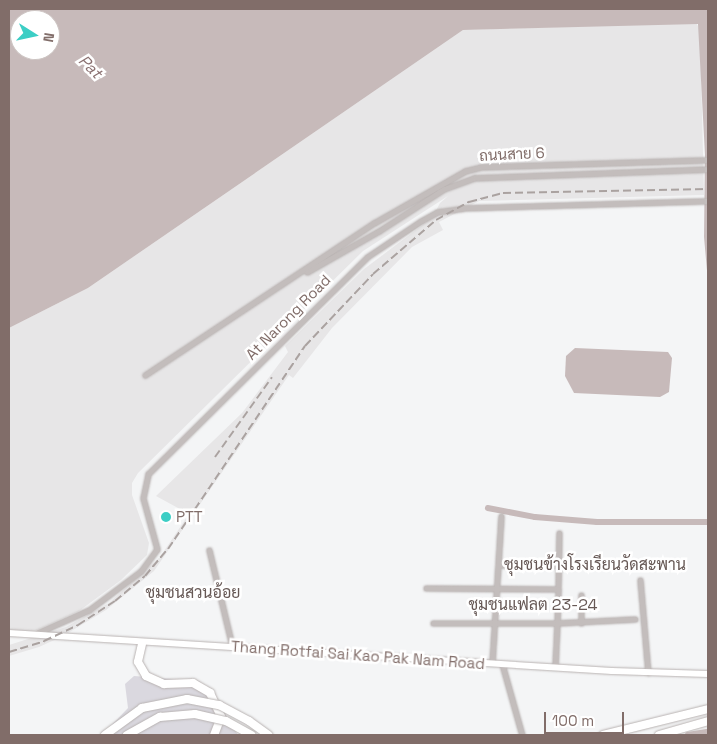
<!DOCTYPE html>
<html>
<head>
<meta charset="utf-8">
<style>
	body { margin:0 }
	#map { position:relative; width:717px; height:744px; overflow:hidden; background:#f4f5f6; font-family:"Space Grotesk",Sarabun,sans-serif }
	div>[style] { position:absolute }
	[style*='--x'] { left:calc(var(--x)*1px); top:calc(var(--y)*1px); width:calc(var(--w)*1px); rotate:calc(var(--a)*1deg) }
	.built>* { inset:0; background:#e7e6e7 }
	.green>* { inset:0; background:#dad8df }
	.water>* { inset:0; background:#c7baba }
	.canal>* { height:5.5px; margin:-2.75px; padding:0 2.75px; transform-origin:2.75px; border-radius:2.75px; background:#c7baba }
	.roads { filter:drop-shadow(0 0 1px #b9b3b2) drop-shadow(0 0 1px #b9b3b2) }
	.minor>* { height:5px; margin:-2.5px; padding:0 2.5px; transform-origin:2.5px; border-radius:2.5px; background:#c3bdbc }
	.major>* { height:6px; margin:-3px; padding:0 3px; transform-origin:3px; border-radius:3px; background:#fff }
	.highway>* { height:8px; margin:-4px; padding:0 4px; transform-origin:4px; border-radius:4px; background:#fff }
	.rail>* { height:2px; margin-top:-1px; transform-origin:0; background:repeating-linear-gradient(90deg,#aaa2a0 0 8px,transparent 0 12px) }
	.bridges { filter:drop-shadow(0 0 1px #b8b3b2) drop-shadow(0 0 1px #b8b3b2) }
	.highway-bridge>* { height:8px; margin:-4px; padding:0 4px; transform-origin:4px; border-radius:4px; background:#fff }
	.dots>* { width:14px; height:14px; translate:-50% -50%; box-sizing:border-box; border:2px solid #fff; border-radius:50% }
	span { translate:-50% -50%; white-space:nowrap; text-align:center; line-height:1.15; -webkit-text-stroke:5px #fff; paint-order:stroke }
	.street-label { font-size:15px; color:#816d69 }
	.poi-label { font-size:15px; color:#816d69 }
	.left { translate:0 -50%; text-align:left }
	.water-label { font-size:16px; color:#8a7070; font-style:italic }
	.neighbourhood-label { font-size:16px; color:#675956 }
	.frame { position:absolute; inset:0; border:10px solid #816d69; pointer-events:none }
	.north { position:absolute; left:10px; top:10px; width:50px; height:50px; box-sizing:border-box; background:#fff; border:1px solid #cdc5c3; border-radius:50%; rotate:100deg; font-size:14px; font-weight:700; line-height:20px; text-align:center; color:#816d69 }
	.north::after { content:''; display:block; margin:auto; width:18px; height:22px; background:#3ccec5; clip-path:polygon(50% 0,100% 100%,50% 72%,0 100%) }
	.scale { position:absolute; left:544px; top:712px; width:80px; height:22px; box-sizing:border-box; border:2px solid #816d69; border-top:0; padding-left:6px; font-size:15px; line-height:18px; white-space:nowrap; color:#816d69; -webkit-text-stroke:4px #fff; paint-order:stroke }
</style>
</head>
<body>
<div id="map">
	<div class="built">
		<i style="clip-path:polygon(684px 23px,696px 23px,700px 29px,704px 195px,479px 201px,439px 222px,443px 230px,412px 247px,332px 328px,293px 378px,289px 375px,154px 571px,106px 610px,63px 636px,39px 647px,9px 656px,9px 645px,66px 627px,109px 603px,160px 557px,189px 514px,156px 496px,242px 413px,288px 352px,285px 346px,364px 269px,432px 218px,440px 203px,448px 196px,363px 251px,138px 473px,132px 483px,132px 495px,149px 543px,147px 555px,121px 580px,79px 611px,30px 633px,9px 631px,9px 328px,88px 288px,463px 30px)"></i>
	</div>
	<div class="green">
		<i style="clip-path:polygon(134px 676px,199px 681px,213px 694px,238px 735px,102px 735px,128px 708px,125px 684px)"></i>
	</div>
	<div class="water">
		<i style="clip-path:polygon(evenodd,9px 9px,708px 9px,708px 282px,704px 237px,705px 155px,698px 24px,463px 30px,88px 288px,9px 328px,9px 9px,20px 20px,50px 20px,50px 50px,20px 50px,20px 20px)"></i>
		<i style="clip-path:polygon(575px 348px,668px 352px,672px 358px,669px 392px,660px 397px,574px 393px,565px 376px,566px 356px)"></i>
	</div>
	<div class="canal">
		<i style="--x:488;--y:508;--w:48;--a:10.8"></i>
		<i style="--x:535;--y:517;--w:62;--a:4.6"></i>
		<i style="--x:597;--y:522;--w:111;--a:0"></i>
		<i style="--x:688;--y:735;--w:20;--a:-9"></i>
	</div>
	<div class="roads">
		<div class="minor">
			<i style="--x:307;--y:272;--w:83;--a:-29.7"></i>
			<i style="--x:379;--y:231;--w:77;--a:-32.9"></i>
			<i style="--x:444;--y:189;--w:33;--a:-20"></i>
			<i style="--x:475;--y:178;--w:233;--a:-2.2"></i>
			<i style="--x:145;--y:375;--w:275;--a:-33.6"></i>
			<i style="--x:374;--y:223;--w:105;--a:-29.7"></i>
			<i style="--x:465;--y:171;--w:16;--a:-14"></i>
			<i style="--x:481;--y:167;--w:227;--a:-1.8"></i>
			<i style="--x:209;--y:550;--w:99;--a:76.5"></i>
			<i style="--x:498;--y:565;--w:60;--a:0"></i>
			<i style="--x:640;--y:580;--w:93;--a:85.1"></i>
			<i style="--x:426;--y:588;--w:132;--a:0.4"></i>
			<i style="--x:558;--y:589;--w:56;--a:-89"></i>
			<i style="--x:433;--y:623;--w:124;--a:0"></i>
			<i style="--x:557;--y:623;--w:34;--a:-88"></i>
			<i style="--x:581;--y:623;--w:28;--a:-90"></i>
			<i style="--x:37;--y:633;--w:57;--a:-23.9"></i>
			<i style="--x:89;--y:610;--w:65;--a:-36.9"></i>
			<i style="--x:141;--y:571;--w:27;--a:-54"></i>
			<i style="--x:157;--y:549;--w:53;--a:-105.4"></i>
			<i style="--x:143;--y:498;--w:25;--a:-78"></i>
			<i style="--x:148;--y:474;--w:308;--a:-44.7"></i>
			<i style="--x:367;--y:257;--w:65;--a:-33.7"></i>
			<i style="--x:421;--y:221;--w:18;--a:-29"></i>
			<i style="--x:437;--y:212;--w:28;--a:-8"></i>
			<i style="--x:465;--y:208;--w:243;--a:-1.7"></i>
			<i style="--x:492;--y:663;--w:147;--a:-86.5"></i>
			<i style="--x:502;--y:664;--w:74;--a:74.3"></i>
			<i style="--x:555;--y:667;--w:44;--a:-87.4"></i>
			<i style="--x:557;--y:623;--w:78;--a:-2.9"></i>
		</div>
		<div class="major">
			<i style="--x:9;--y:633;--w:604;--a:3.61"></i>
			<i style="--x:612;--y:671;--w:96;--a:1.8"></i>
		</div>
		<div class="highway">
			<i style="--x:142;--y:644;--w:18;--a:103"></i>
			<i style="--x:138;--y:662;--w:16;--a:60"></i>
			<i style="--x:146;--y:676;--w:20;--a:24"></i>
			<i style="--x:164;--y:684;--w:29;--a:-2"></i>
			<i style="--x:193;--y:683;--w:20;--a:30"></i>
			<i style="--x:210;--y:693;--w:26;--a:65"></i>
			<i style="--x:221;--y:717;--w:19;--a:111"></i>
			<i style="--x:603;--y:735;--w:108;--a:-13.9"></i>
			<i style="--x:659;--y:735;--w:51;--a:-15.9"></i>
		</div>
	</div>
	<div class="rail">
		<i style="--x:215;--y:457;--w:98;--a:-54.5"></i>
		<i style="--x:9;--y:652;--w:37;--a:-17"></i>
		<i style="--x:44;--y:641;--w:38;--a:-25"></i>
		<i style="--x:78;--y:625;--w:44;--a:-33"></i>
		<i style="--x:115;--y:601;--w:39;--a:-40"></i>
		<i style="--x:145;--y:576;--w:35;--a:-50"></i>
		<i style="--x:168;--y:549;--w:245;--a:-56"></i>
		<i style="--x:305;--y:346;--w:99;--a:-46.6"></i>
		<i style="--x:373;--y:274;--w:83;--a:-40.6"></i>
		<i style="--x:436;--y:220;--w:38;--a:-29"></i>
		<i style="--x:469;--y:202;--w:35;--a:-15"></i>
		<i style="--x:503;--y:193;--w:205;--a:-1.1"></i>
	</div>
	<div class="bridges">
		<div class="highway-bridge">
			<i style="--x:105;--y:735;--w:46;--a:-36.1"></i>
			<i style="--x:142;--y:708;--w:46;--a:-11.3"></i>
			<i style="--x:187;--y:699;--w:33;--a:11"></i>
			<i style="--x:219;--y:705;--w:34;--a:28"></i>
			<i style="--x:249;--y:721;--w:24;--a:36"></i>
			<i style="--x:127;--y:735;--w:38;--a:-29"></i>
			<i style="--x:160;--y:717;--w:35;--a:-5"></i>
			<i style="--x:195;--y:714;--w:32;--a:13"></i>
			<i style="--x:226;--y:721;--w:29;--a:29"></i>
		</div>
	</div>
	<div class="dots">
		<i style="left:166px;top:517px;background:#3ccec5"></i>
	</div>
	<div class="street-label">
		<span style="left:512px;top:154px;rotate:-3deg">ถนนสาย 6</span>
		<span style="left:288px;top:317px;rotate:-45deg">At Narong Road</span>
		<span style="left:358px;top:655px;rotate:4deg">Thang Rotfai Sai Kao Pak Nam Road</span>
	</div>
	<div class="poi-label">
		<span class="left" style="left:176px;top:517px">PTT</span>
	</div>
	<div class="water-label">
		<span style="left:90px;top:67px;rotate:45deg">Pat</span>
	</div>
	<div class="neighbourhood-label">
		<span style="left:595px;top:565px">ชุมชนข้างโรงเรียนวัดสะพาน</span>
		<span style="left:193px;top:593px">ชุมชนสวนอ้อย</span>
		<span style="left:533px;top:605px">ชุมชนแฟลต 23-24</span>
	</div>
	<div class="frame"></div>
	<div class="north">N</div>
	<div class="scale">100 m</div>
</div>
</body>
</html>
